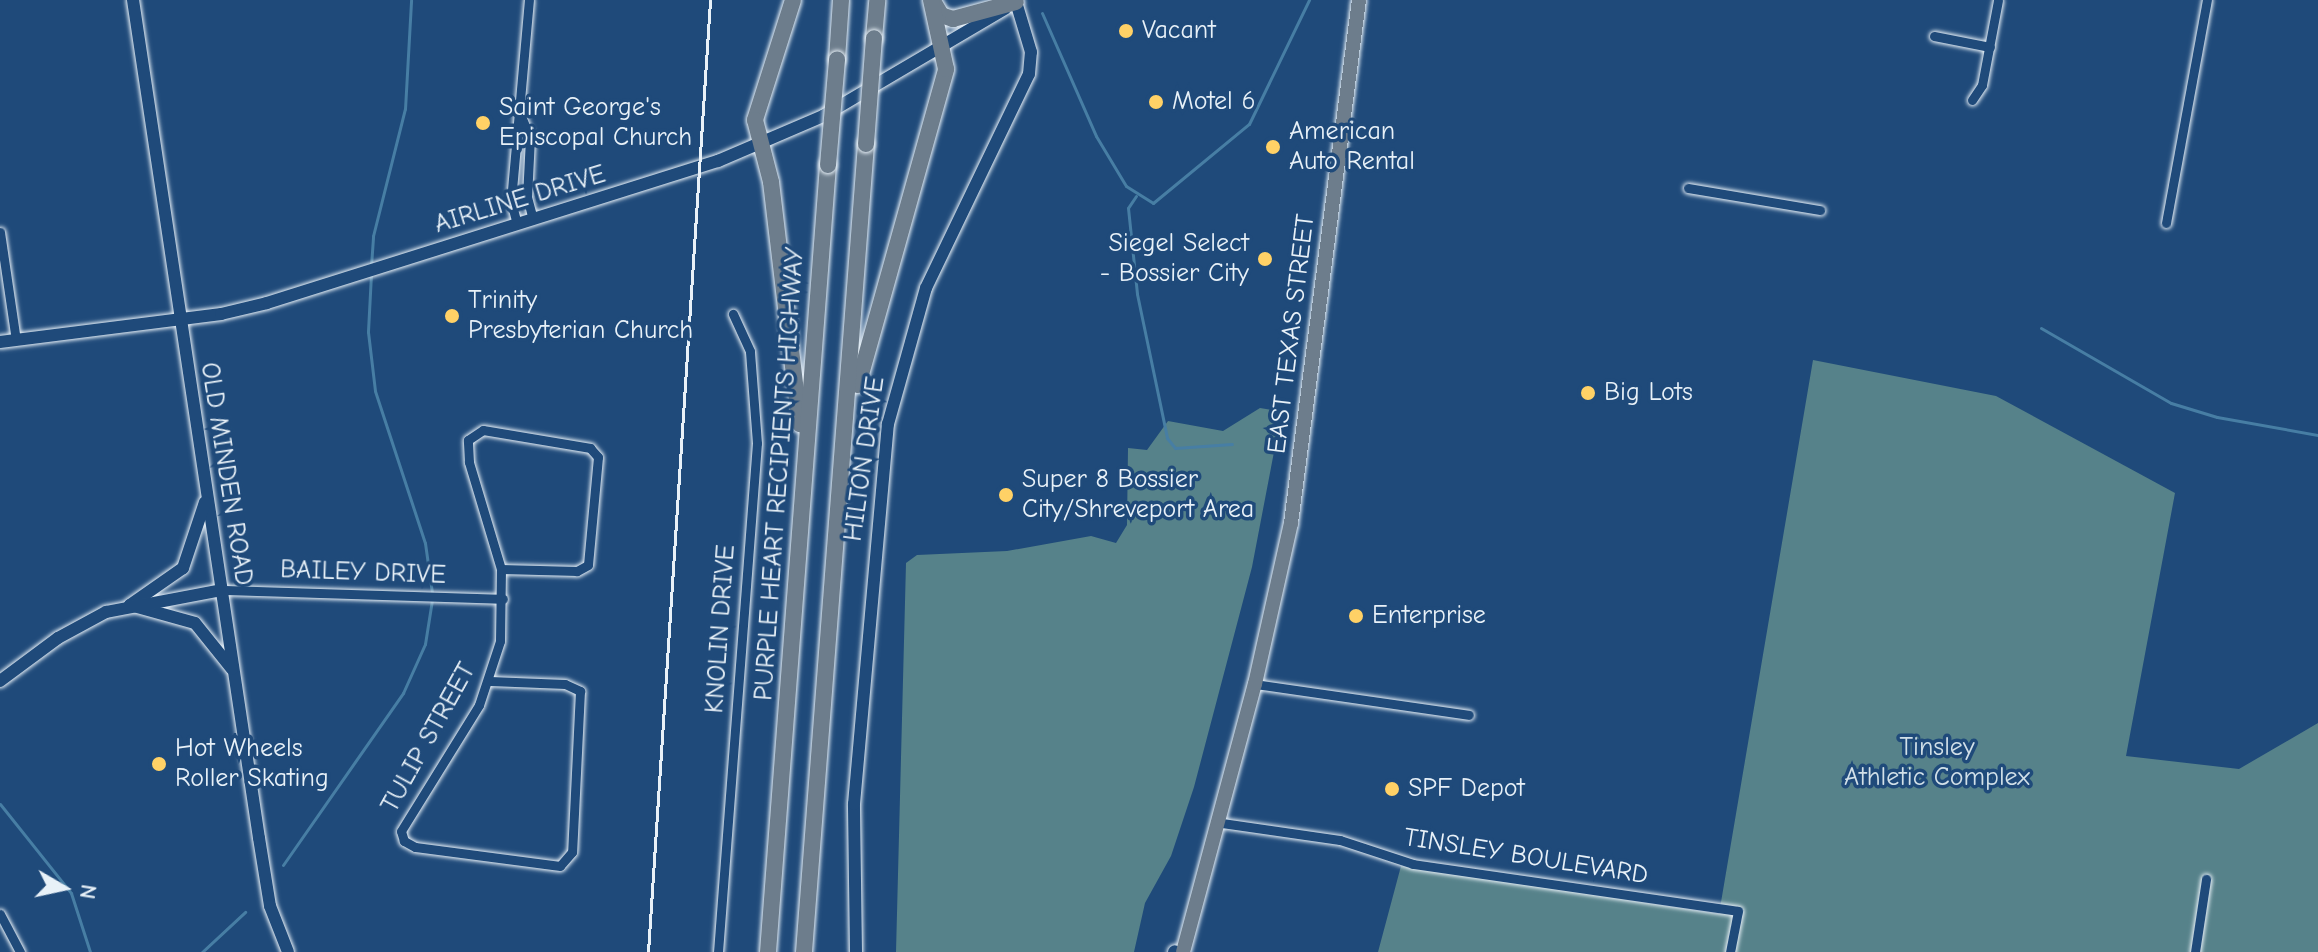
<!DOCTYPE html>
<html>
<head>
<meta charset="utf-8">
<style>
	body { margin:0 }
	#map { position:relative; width:2318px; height:952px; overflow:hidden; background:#1f4a7a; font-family:"Comic Neue",sans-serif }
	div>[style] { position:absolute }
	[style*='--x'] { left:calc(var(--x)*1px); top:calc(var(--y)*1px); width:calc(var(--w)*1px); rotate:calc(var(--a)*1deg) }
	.green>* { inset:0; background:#56828a }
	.stream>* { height:3px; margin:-1.5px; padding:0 1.5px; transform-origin:1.5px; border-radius:1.5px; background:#477ea4 }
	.roads { filter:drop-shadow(0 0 2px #e8f1f8) drop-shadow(0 0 2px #e8f1f8) }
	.street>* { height:9px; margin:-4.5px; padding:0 4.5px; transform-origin:4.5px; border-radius:4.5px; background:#1f4a7a }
	.secondary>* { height:12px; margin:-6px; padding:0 6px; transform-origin:6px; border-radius:6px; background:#1f4a7a }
	.primary>* { height:14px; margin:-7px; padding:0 7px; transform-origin:7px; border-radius:7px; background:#6d7d8c }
	.highway>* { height:16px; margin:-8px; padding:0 8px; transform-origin:8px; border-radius:8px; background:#6d7d8c }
	.rail>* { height:3px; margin:-1.5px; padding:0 1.5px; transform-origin:1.5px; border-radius:1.5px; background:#e8f1f8 }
	.bridges { filter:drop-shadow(0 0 2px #e8f1f8) drop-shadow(0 0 2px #e8f1f8) }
	.highway-bridge>* { height:16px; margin:-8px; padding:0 8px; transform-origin:8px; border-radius:8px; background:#6d7d8c }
	.dots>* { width:22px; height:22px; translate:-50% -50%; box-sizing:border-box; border:4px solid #1f4a7a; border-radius:50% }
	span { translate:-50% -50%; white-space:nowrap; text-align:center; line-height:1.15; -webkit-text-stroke:7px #1f4a7a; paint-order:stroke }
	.poi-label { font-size:26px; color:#e8f1f8 }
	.left { translate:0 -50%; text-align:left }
	.right { translate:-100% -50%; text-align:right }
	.street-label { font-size:26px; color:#e8f1f8 }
	.park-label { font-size:26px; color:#d2e0e8 }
	.north { position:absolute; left:24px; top:848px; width:80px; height:80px; -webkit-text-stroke:6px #1f4a7a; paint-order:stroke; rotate:99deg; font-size:22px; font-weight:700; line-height:32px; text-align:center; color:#e8f1f8 }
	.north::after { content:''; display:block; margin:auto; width:28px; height:36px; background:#e8f1f8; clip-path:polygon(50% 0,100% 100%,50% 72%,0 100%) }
</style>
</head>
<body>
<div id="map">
	<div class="green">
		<i style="clip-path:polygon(1813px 360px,1996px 396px,2175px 493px,2126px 756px,2239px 769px,2318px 723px,2318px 952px,1378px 952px,1401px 866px,1719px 914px)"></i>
		<i style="clip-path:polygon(1260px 408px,1278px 411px,1278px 431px,1252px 567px,1194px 787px,1171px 856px,1145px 903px,1134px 952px,896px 952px,906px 563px,917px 555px,1007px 551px,1091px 536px,1116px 543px,1127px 525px,1128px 448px,1147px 450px,1168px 421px,1223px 431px)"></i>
	</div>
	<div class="stream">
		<i style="--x:1042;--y:13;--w:134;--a:66.3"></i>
		<i style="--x:1096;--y:136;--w:58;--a:59"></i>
		<i style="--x:1126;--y:186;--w:32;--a:32"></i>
		<i style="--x:1153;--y:203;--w:124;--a:-39.5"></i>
		<i style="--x:1249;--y:124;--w:138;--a:-64.2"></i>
		<i style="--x:1136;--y:196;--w:14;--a:124"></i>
		<i style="--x:1128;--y:208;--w:86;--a:84"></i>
		<i style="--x:1137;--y:294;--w:147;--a:78.2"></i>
		<i style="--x:1167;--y:438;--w:13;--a:51"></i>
		<i style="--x:1175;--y:448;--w:57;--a:-4"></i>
		<i style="--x:371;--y:266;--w:30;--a:-86"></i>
		<i style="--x:373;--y:236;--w:131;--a:-75.9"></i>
		<i style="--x:405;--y:109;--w:109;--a:-86.8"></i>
		<i style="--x:371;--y:274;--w:58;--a:93"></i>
		<i style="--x:368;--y:332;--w:59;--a:83.2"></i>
		<i style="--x:375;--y:391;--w:160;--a:71.8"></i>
		<i style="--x:425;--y:543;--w:50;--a:82"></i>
		<i style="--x:2041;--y:328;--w:150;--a:30"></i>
		<i style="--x:2171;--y:403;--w:48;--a:16.9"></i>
		<i style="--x:2217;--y:417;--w:103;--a:10.1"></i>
		<i style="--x:0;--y:804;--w:114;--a:51.4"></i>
		<i style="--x:71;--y:893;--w:62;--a:72.1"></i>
		<i style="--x:283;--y:865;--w:210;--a:-55.1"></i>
		<i style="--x:403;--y:693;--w:54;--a:-65.8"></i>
		<i style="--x:425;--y:644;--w:45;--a:-81"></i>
		<i style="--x:202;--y:952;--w:59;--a:-42.9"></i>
	</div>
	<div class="roads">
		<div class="street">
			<i style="--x:1934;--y:36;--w:57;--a:11.1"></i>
			<i style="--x:1972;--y:100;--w:18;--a:-56"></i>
			<i style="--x:1982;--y:85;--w:86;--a:-79.3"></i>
			<i style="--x:521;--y:116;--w:24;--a:68"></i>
			<i style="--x:530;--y:138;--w:59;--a:92.9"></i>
			<i style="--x:527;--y:197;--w:23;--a:75"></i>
			<i style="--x:1688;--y:188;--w:134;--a:9.5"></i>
			<i style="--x:2166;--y:223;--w:227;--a:-79.6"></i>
			<i style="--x:517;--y:224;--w:24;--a:-105"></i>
			<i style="--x:511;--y:201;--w:202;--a:-84.9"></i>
			<i style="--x:0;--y:232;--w:109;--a:81.6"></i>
			<i style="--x:222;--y:590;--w:281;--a:1.8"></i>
			<i style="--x:490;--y:681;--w:75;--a:2.3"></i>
			<i style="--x:565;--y:684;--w:17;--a:25"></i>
			<i style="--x:580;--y:691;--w:161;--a:92.8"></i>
			<i style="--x:572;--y:852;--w:18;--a:131"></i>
			<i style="--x:560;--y:866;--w:146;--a:-172.5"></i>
			<i style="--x:415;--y:847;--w:13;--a:-151"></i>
			<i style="--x:404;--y:841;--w:10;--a:-107"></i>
			<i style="--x:401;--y:831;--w:148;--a:-58.2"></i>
			<i style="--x:479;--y:705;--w:67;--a:-71.8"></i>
			<i style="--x:500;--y:641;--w:72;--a:-89.2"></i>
			<i style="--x:501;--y:569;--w:112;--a:-106.7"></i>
			<i style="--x:469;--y:462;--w:22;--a:-93"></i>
			<i style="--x:468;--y:440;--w:18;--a:-34"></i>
			<i style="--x:483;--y:430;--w:109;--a:9.5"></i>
			<i style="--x:590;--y:448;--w:12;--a:48"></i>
			<i style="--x:598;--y:457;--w:108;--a:95.3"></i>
			<i style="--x:588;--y:565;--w:13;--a:151"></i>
			<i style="--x:577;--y:571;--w:76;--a:-178.5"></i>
			<i style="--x:1255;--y:684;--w:216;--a:8.2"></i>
			<i style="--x:1215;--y:822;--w:126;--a:8.2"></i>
			<i style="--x:1340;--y:840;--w:77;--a:18.2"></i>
			<i style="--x:1413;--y:864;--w:328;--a:8.2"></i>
			<i style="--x:1738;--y:911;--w:42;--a:101"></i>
			<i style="--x:0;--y:914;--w:43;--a:62.2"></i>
			<i style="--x:718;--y:952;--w:510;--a:-85.62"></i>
			<i style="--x:757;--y:443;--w:92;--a:-94.4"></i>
			<i style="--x:750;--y:351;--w:41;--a:-114.7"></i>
			<i style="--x:2195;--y:952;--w:74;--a:-81.4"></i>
		</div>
		<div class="secondary">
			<i style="--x:133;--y:0;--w:847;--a:81.45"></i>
			<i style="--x:259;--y:838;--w:69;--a:80.8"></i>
			<i style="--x:270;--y:906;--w:49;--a:68.6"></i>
			<i style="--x:0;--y:342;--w:223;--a:-7.2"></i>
			<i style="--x:221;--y:314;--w:47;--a:-13.4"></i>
			<i style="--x:267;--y:303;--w:473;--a:-17.5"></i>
			<i style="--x:718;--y:161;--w:114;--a:-23.2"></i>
			<i style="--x:823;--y:116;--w:211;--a:-30.5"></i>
			<i style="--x:205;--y:502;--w:70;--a:108.4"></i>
			<i style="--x:183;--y:568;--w:65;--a:145.1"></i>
			<i style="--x:130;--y:605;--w:67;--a:15.5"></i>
			<i style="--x:195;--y:623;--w:59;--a:51.2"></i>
			<i style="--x:0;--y:681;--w:72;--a:-36.6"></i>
			<i style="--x:58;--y:638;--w:55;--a:-28.4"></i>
			<i style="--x:106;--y:612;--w:118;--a:-10.7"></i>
			<i style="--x:856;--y:952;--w:148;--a:-90.8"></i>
			<i style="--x:854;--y:804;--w:382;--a:-84.9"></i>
			<i style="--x:888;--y:424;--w:141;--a:-74.4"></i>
			<i style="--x:926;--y:288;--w:237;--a:-64.3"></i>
			<i style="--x:1029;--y:74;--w:22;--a:-85"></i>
			<i style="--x:1031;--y:52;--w:52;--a:-106.7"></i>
			<i style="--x:1174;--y:952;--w:1;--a:-45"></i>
		</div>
		<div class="primary">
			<i style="--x:1183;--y:952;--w:278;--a:-75"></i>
			<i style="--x:1255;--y:684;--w:165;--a:-77.4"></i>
			<i style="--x:1291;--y:523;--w:527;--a:-82.59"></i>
		</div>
		<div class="highway">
			<i style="--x:793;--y:0;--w:126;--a:107.6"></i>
			<i style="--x:755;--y:120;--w:64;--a:75.5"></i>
			<i style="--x:771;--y:182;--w:244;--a:83.2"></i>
			<i style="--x:933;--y:1;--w:16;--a:60"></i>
			<i style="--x:941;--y:15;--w:13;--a:18"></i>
			<i style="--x:953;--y:19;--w:65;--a:-15.1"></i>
			<i style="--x:874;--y:38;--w:38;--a:-85"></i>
			<i style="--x:837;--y:59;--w:59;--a:-86.1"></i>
			<i style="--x:858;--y:385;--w:328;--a:-74.4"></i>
			<i style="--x:946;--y:69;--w:71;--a:-102.3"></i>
			<i style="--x:768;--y:952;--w:789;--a:-85.64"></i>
			<i style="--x:804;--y:952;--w:810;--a:-85.61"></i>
		</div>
	</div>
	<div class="rail">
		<i style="--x:648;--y:952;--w:954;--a:-86.27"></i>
	</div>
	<div class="bridges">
		<div class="highway-bridge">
			<i style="--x:866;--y:144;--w:106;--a:-85.7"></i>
			<i style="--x:828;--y:165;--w:106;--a:-85.1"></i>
		</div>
	</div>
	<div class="dots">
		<i style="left:1126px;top:31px;background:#ffd166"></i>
		<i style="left:1156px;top:102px;background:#ffd166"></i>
		<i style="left:483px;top:123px;background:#ffd166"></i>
		<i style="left:1273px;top:147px;background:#ffd166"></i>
		<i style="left:1265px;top:259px;background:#ffd166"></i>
		<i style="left:452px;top:316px;background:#ffd166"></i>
		<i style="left:1588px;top:393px;background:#ffd166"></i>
		<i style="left:1006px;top:495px;background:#ffd166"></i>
		<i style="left:1356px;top:616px;background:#ffd166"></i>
		<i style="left:159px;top:764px;background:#ffd166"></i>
		<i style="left:1392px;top:789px;background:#ffd166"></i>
	</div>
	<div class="poi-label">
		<span class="left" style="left:1142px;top:31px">Vacant</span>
		<span class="left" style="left:1172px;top:102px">Motel 6</span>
		<span class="left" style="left:499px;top:123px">Saint George's<br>Episcopal Church</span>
		<span class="left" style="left:1289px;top:147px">American<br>Auto Rental</span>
		<span class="right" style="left:1249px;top:259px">Siegel Select<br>- Bossier City</span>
		<span class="left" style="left:468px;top:316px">Trinity<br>Presbyterian Church</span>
		<span class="left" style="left:1604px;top:393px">Big Lots</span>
		<span class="left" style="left:1022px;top:495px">Super 8 Bossier<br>City/Shreveport Area</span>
		<span class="left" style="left:1372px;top:616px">Enterprise</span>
		<span class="left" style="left:175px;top:764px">Hot Wheels<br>Roller Skating</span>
		<span class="left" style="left:1408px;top:789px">SPF Depot</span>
	</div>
	<div class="street-label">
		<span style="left:520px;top:200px;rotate:-17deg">AIRLINE DRIVE</span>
		<span style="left:1292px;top:334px;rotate:-83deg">EAST TEXAS STREET</span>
		<span style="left:865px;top:459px;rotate:-82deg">HILTON DRIVE</span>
		<span style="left:226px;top:474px;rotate:81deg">OLD MINDEN ROAD</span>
		<span style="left:780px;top:474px;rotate:-86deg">PURPLE HEART RECIPIENTS HIGHWAY</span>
		<span style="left:363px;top:573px;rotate:2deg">BAILEY DRIVE</span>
		<span style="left:721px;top:629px;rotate:-86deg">KNOLIN DRIVE</span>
		<span style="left:429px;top:738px;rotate:-61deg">TULIP STREET</span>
		<span style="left:1526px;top:857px;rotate:9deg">TINSLEY BOULEVARD</span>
	</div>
	<div class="park-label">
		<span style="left:1937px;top:763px">Tinsley<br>Athletic Complex</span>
	</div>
	<div class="north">N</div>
</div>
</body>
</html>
